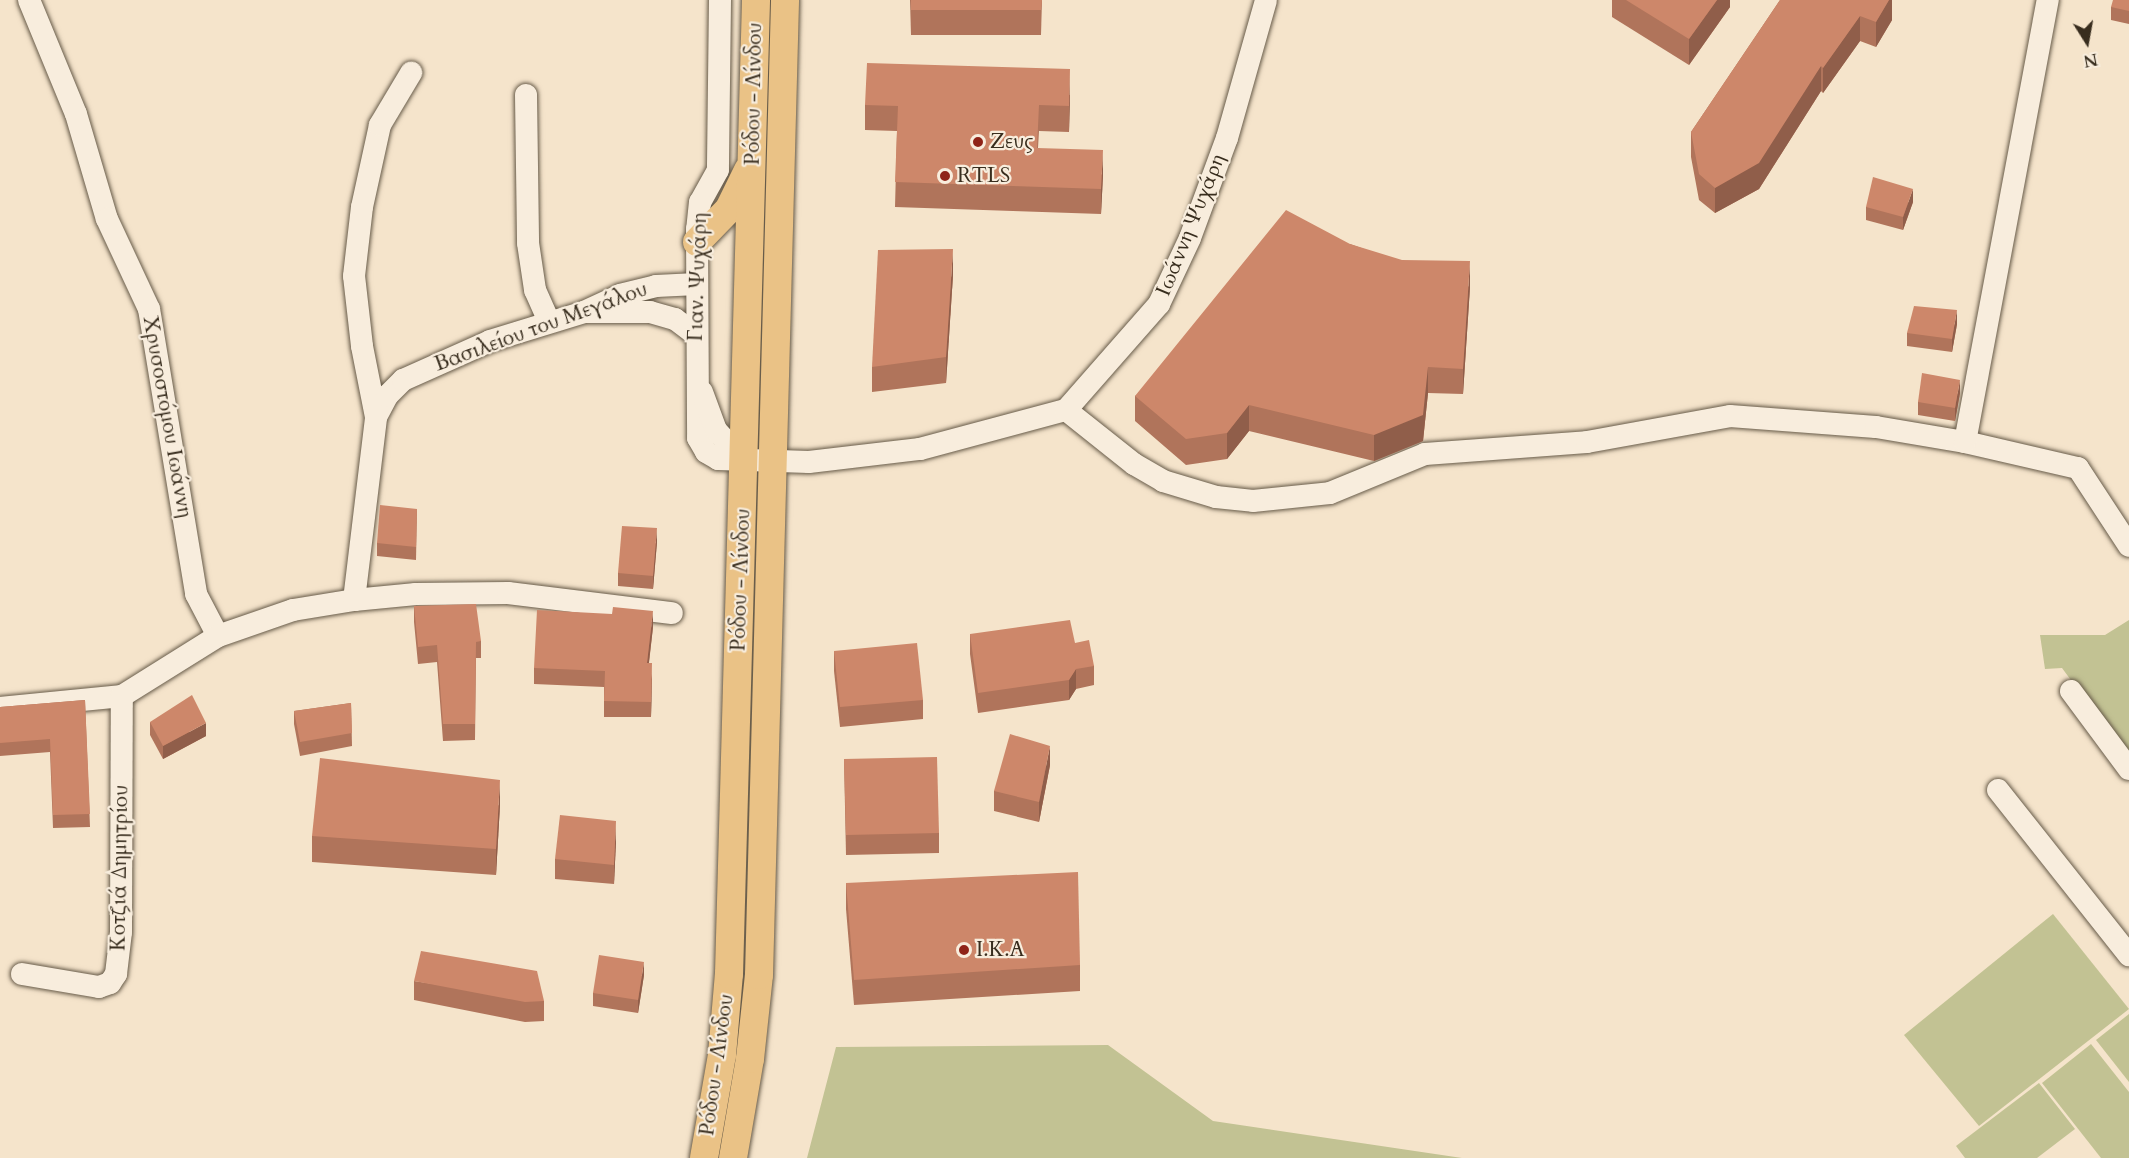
<!DOCTYPE html>
<html>
<head>
<meta charset="utf-8">
<style>
	body { margin:0 }
	#map { position:relative; width:2129px; height:1158px; overflow:hidden; background:#f5e4cb; font-family:Cardo,serif }
	div>[style] { position:absolute }
	[style*='--x'] { left:calc(var(--x)*1px); top:calc(var(--y)*1px); width:calc(var(--w)*1px); rotate:calc(var(--a)*1deg) }
	.green>* { inset:0; background:#c2c293 }
	.roads { filter:drop-shadow(0 0 2px #675b49) drop-shadow(0 0 2px #675b49) }
	.minor>* { height:22px; margin:-11px; padding:0 11px; transform-origin:11px; border-radius:11px; background:#f8eddd }
	.major>* { height:28px; margin:-14px; padding:0 14px; transform-origin:14px; border-radius:14px; background:#eac286 }
	.wall>* { inset:0; background:#b0745b }
	.shaded-wall>* { inset:0; background:#905e4a }
	.building>* { inset:0; background:#cd876a }
	.dots>* { width:16px; height:16px; translate:-50% -50%; box-sizing:border-box; border:3px solid #f8eddd; border-radius:50% }
	span { translate:-50% -50%; white-space:nowrap; text-align:center; line-height:1.15; -webkit-text-stroke:4.5px #f8eddd; paint-order:stroke }
	.street-label { font-size:21px; color:#382d1e }
	.poi-label { font-size:21px; color:#382d1e }
	.left { translate:0 -50%; text-align:left }
	.north { position:absolute; left:2057px; top:12px; width:60px; height:60px; -webkit-text-stroke:4px #f8eddd; paint-order:stroke; rotate:169deg; font-size:16px; font-weight:700; line-height:24px; text-align:center; color:#382d1e }
	.north::after { content:''; display:block; margin:auto; width:21px; height:27px; background:#382d1e; clip-path:polygon(50% 0,100% 100%,50% 72%,0 100%) }
</style>
</head>
<body>
<div id="map">
	<div class="green">
		<i style="clip-path:polygon(2129px 620px,2129px 759px,2062px 668px,2045px 669px,2040px 635px,2105px 635px)"></i>
		<i style="clip-path:polygon(2053px 914px,2129px 1009px,1979px 1126px,1904px 1035px)"></i>
		<i style="clip-path:polygon(2129px 1014px,2129px 1082px,2096px 1040px)"></i>
		<i style="clip-path:polygon(2091px 1044px,2129px 1092px,2129px 1158px,2101px 1158px,2042px 1083px)"></i>
		<i style="clip-path:polygon(1108px 1045px,1213px 1121px,1462px 1158px,807px 1158px,836px 1047px)"></i>
		<i style="clip-path:polygon(2039px 1083px,2075px 1129px,2037px 1158px,1965px 1158px,1956px 1146px)"></i>
	</div>
	<div class="roads">
		<div class="minor">
			<i style="--x:29;--y:0;--w:123;--a:67.6"></i>
			<i style="--x:76;--y:114;--w:109;--a:73.6"></i>
			<i style="--x:107;--y:219;--w:99;--a:65"></i>
			<i style="--x:149;--y:309;--w:289;--a:80.6"></i>
			<i style="--x:196;--y:594;--w:47;--a:62.4"></i>
			<i style="--x:720;--y:0;--w:170;--a:90.7"></i>
			<i style="--x:718;--y:170;--w:37;--a:119"></i>
			<i style="--x:700;--y:202;--w:27;--a:96"></i>
			<i style="--x:697;--y:229;--w:209;--a:89.7"></i>
			<i style="--x:698;--y:438;--w:16;--a:60"></i>
			<i style="--x:706;--y:452;--w:14;--a:30"></i>
			<i style="--x:718;--y:459;--w:91;--a:1.9"></i>
			<i style="--x:809;--y:462;--w:112;--a:-6.7"></i>
			<i style="--x:920;--y:449;--w:151;--a:-15"></i>
			<i style="--x:1066;--y:410;--w:141;--a:-48.7"></i>
			<i style="--x:1159;--y:304;--w:73;--a:-64.8"></i>
			<i style="--x:1190;--y:238;--w:107;--a:-69.7"></i>
			<i style="--x:1227;--y:138;--w:143;--a:-74.2"></i>
			<i style="--x:526;--y:95;--w:148;--a:89.2"></i>
			<i style="--x:528;--y:243;--w:48;--a:81.5"></i>
			<i style="--x:535;--y:290;--w:35;--a:66"></i>
			<i style="--x:584;--y:312;--w:66;--a:0"></i>
			<i style="--x:650;--y:312;--w:26;--a:16"></i>
			<i style="--x:675;--y:319;--w:26;--a:37"></i>
			<i style="--x:702;--y:392;--w:40;--a:69.8"></i>
			<i style="--x:716;--y:430;--w:42;--a:47.9"></i>
			<i style="--x:1066;--y:410;--w:87;--a:38.5"></i>
			<i style="--x:1134;--y:464;--w:34;--a:30"></i>
			<i style="--x:1163;--y:481;--w:55;--a:16.8"></i>
			<i style="--x:1216;--y:497;--w:37;--a:6"></i>
			<i style="--x:1253;--y:501;--w:77;--a:-5.9"></i>
			<i style="--x:1330;--y:493;--w:103;--a:-22.3"></i>
			<i style="--x:1425;--y:454;--w:162;--a:-4.2"></i>
			<i style="--x:1587;--y:442;--w:145;--a:-10.3"></i>
			<i style="--x:1730;--y:416;--w:146;--a:4.3"></i>
			<i style="--x:1876;--y:427;--w:90;--a:9.6"></i>
			<i style="--x:1965;--y:442;--w:116;--a:13"></i>
			<i style="--x:2078;--y:468;--w:93;--a:56.8"></i>
			<i style="--x:376;--y:417;--w:72;--a:-101.2"></i>
			<i style="--x:362;--y:346;--w:70;--a:-96.5"></i>
			<i style="--x:354;--y:276;--w:69;--a:-83.4"></i>
			<i style="--x:362;--y:207;--w:84;--a:-77.6"></i>
			<i style="--x:380;--y:125;--w:61;--a:-59.2"></i>
			<i style="--x:1965;--y:442;--w:450;--a:-79.4"></i>
			<i style="--x:354;--y:600;--w:184;--a:-83.1"></i>
			<i style="--x:376;--y:417;--w:24;--a:-62"></i>
			<i style="--x:387;--y:396;--w:23;--a:-45"></i>
			<i style="--x:403;--y:380;--w:95;--a:-24.1"></i>
			<i style="--x:490;--y:341;--w:98;--a:-17.1"></i>
			<i style="--x:584;--y:312;--w:40;--a:-25"></i>
			<i style="--x:620;--y:295;--w:37;--a:-14"></i>
			<i style="--x:656;--y:286;--w:41;--a:-2.8"></i>
			<i style="--x:2071;--y:691;--w:97;--a:53.4"></i>
			<i style="--x:0;--y:708;--w:123;--a:-5.6"></i>
			<i style="--x:122;--y:696;--w:113;--a:-32"></i>
			<i style="--x:218;--y:636;--w:79;--a:-19.1"></i>
			<i style="--x:293;--y:610;--w:62;--a:-9.3"></i>
			<i style="--x:354;--y:600;--w:62;--a:-5.5"></i>
			<i style="--x:416;--y:594;--w:92;--a:-0.6"></i>
			<i style="--x:508;--y:593;--w:165;--a:7"></i>
			<i style="--x:1998;--y:790;--w:211;--a:51.6"></i>
			<i style="--x:22;--y:974;--w:78;--a:9.6"></i>
			<i style="--x:99;--y:987;--w:12;--a:-20"></i>
			<i style="--x:110;--y:983;--w:11;--a:-56"></i>
			<i style="--x:116;--y:974;--w:42;--a:-83.2"></i>
			<i style="--x:121;--y:932;--w:236;--a:-89.8"></i>
		</div>
		<div class="major">
			<i style="--x:697;--y:242;--w:46;--a:-45.9"></i>
			<i style="--x:729;--y:209;--w:43;--a:-64"></i>
			<i style="--x:704;--y:1158;--w:105;--a:-80.1"></i>
			<i style="--x:722;--y:1055;--w:81;--a:-85.1"></i>
			<i style="--x:729;--y:974;--w:974;--a:-88.41"></i>
			<i style="--x:733;--y:1158;--w:100;--a:-80.3"></i>
			<i style="--x:750;--y:1059;--w:84;--a:-83.9"></i>
			<i style="--x:759;--y:975;--w:975;--a:-88.47"></i>
		</div>
	</div>
	<div class="wall">
		<i style="clip-path:polygon(910px 0,1042px 0,1041px 35px,911px 35px)"></i>
		<i style="clip-path:polygon(1612px 0,1730px 0,1730px 7px,1689px 65px,1612px 17px)"></i>
		<i style="clip-path:polygon(1780px 0,1892px 0,1892px 20px,1876px 47px,1860px 41px,1823px 93px,1821px 91px,1759px 189px,1715px 213px,1699px 200px,1691px 157px,1691px 132px)"></i>
		<i style="clip-path:polygon(2129px 0,2129px 24px,2111px 20px,2111px 7px)"></i>
		<i style="clip-path:polygon(1070px 95px,1069px 132px,1039px 131px,1038px 148px,1103px 175px,1101px 214px,895px 207px,897px 131px,865px 130px,865px 105px)"></i>
		<i style="clip-path:polygon(1913px 202px,1903px 230px,1866px 220px,1866px 207px)"></i>
		<i style="clip-path:polygon(1350px 244px,1470px 287px,1463px 394px,1428px 393px,1423px 441px,1374px 461px,1249px 431px,1227px 459px,1186px 465px,1135px 421px,1135px 396px)"></i>
		<i style="clip-path:polygon(953px 275px,946px 383px,872px 392px,872px 367px)"></i>
		<i style="clip-path:polygon(1957px 324px,1952px 352px,1907px 346px,1907px 333px)"></i>
		<i style="clip-path:polygon(1960px 393px,1955px 421px,1918px 415px,1918px 402px)"></i>
		<i style="clip-path:polygon(417px 509px,416px 560px,377px 556px,377px 543px)"></i>
		<i style="clip-path:polygon(657px 542px,653px 589px,618px 586px,618px 573px)"></i>
		<i style="clip-path:polygon(414px 606px,481px 641px,481px 658px,476px 658px,475px 740px,443px 741px,437px 662px,418px 664px,414px 622px)"></i>
		<i style="clip-path:polygon(653px 627px,649px 663px,652px 679px,651px 717px,604px 717px,604px 687px,534px 684px,534px 668px)"></i>
		<i style="clip-path:polygon(970px 634px,1075px 643px,1094px 666px,1094px 685px,1076px 689px,1069px 700px,978px 713px,970px 654px)"></i>
		<i style="clip-path:polygon(834px 651px,923px 700px,923px 719px,840px 727px,834px 671px)"></i>
		<i style="clip-path:polygon(85px 700px,90px 827px,53px 828px,50px 752px,0 756px,0 707px)"></i>
		<i style="clip-path:polygon(351px 703px,352px 746px,300px 756px,294px 724px,294px 711px)"></i>
		<i style="clip-path:polygon(150px 722px,206px 736px,163px 759px,150px 735px)"></i>
		<i style="clip-path:polygon(844px 759px,939px 833px,939px 853px,846px 855px)"></i>
		<i style="clip-path:polygon(1050px 765px,1039px 822px,994px 811px,994px 791px)"></i>
		<i style="clip-path:polygon(500px 805px,496px 875px,312px 862px,312px 836px)"></i>
		<i style="clip-path:polygon(616px 841px,614px 884px,555px 879px,555px 859px)"></i>
		<i style="clip-path:polygon(846px 883px,1080px 965px,1080px 991px,854px 1005px,846px 909px)"></i>
		<i style="clip-path:polygon(644px 975px,638px 1013px,593px 1006px,593px 993px)"></i>
		<i style="clip-path:polygon(414px 981px,544px 1001px,544px 1021px,525px 1022px,414px 1000px)"></i>
	</div>
	<div class="shaded-wall">
		<i style="clip-path:polygon(1717px 0,1730px 0,1730px 7px,1689px 65px,1689px 39px)"></i>
		<i style="clip-path:polygon(1889px 0,1892px 0,1892px 20px,1876px 47px,1876px 22px)"></i>
		<i style="clip-path:polygon(1860px 16px,1860px 41px,1823px 93px,1823px 68px)"></i>
		<i style="clip-path:polygon(1821px 66px,1821px 91px,1759px 189px,1715px 213px,1715px 188px)"></i>
		<i style="clip-path:polygon(1070px 69px,1070px 95px,1069px 132px,1069px 106px)"></i>
		<i style="clip-path:polygon(1103px 150px,1103px 175px,1101px 214px,1101px 189px)"></i>
		<i style="clip-path:polygon(1913px 189px,1913px 202px,1903px 230px,1903px 217px)"></i>
		<i style="clip-path:polygon(953px 249px,953px 275px,946px 383px,946px 357px)"></i>
		<i style="clip-path:polygon(1470px 261px,1470px 287px,1463px 394px,1463px 369px)"></i>
		<i style="clip-path:polygon(1957px 310px,1957px 324px,1952px 352px,1952px 339px)"></i>
		<i style="clip-path:polygon(1428px 367px,1428px 393px,1423px 441px,1374px 461px,1374px 435px)"></i>
		<i style="clip-path:polygon(1960px 380px,1960px 393px,1955px 421px,1955px 408px)"></i>
		<i style="clip-path:polygon(1249px 405px,1249px 431px,1227px 459px,1227px 433px)"></i>
		<i style="clip-path:polygon(657px 528px,657px 542px,653px 589px,653px 576px)"></i>
		<i style="clip-path:polygon(653px 611px,653px 627px,647px 678px,647px 663px)"></i>
		<i style="clip-path:polygon(652px 663px,652px 679px,651px 717px,651px 702px)"></i>
		<i style="clip-path:polygon(1076px 669px,1076px 689px,1069px 700px,1069px 680px)"></i>
		<i style="clip-path:polygon(206px 723px,206px 736px,163px 759px,163px 746px)"></i>
		<i style="clip-path:polygon(1050px 746px,1050px 765px,1039px 822px,1039px 802px)"></i>
		<i style="clip-path:polygon(500px 780px,500px 805px,496px 875px,496px 849px)"></i>
		<i style="clip-path:polygon(616px 821px,616px 841px,614px 884px,614px 865px)"></i>
		<i style="clip-path:polygon(644px 962px,644px 975px,638px 1013px,638px 1000px)"></i>
	</div>
	<div class="building">
		<i style="clip-path:polygon(911px 0,1042px 0,1041px 10px,911px 10px)"></i>
		<i style="clip-path:polygon(1626px 0,1717px 0,1689px 39px)"></i>
		<i style="clip-path:polygon(1780px 0,1889px 0,1876px 22px,1860px 16px,1823px 68px,1821px 66px,1759px 163px,1715px 188px,1699px 174px,1691px 132px)"></i>
		<i style="clip-path:polygon(2113px 0,2129px 0,2129px 11px,2111px 7px)"></i>
		<i style="clip-path:polygon(867px 63px,1070px 69px,1069px 106px,1039px 105px,1037px 148px,1103px 150px,1101px 189px,895px 182px,898px 106px,865px 105px)"></i>
		<i style="clip-path:polygon(1873px 177px,1913px 189px,1903px 217px,1866px 207px)"></i>
		<i style="clip-path:polygon(1286px 210px,1350px 244px,1402px 260px,1470px 261px,1463px 369px,1428px 367px,1423px 415px,1374px 435px,1249px 405px,1227px 433px,1186px 439px,1135px 396px)"></i>
		<i style="clip-path:polygon(953px 249px,946px 357px,872px 367px,878px 250px)"></i>
		<i style="clip-path:polygon(1914px 306px,1957px 310px,1952px 339px,1907px 333px)"></i>
		<i style="clip-path:polygon(1922px 373px,1960px 380px,1955px 408px,1918px 402px)"></i>
		<i style="clip-path:polygon(380px 505px,417px 509px,416px 547px,377px 543px)"></i>
		<i style="clip-path:polygon(622px 526px,657px 528px,653px 576px,618px 573px)"></i>
		<i style="clip-path:polygon(476px 604px,481px 641px,476px 642px,475px 724px,443px 724px,437px 645px,418px 647px,414px 606px)"></i>
		<i style="clip-path:polygon(613px 607px,653px 611px,647px 663px,652px 663px,651px 702px,604px 701px,605px 671px,534px 668px,537px 610px,612px 614px)"></i>
		<i style="clip-path:polygon(1070px 620px,1075px 643px,1089px 640px,1094px 666px,1076px 669px,1069px 680px,978px 693px,970px 634px)"></i>
		<i style="clip-path:polygon(917px 643px,923px 700px,840px 707px,834px 651px)"></i>
		<i style="clip-path:polygon(192px 695px,206px 723px,163px 746px,150px 722px)"></i>
		<i style="clip-path:polygon(85px 700px,90px 814px,53px 815px,50px 739px,0 743px,0 707px)"></i>
		<i style="clip-path:polygon(351px 703px,352px 733px,300px 742px,294px 711px)"></i>
		<i style="clip-path:polygon(1010px 734px,1050px 746px,1039px 802px,994px 791px)"></i>
		<i style="clip-path:polygon(937px 757px,939px 833px,846px 835px,844px 759px)"></i>
		<i style="clip-path:polygon(320px 758px,500px 780px,496px 849px,312px 836px)"></i>
		<i style="clip-path:polygon(560px 815px,616px 821px,614px 865px,555px 859px)"></i>
		<i style="clip-path:polygon(1078px 872px,1080px 965px,854px 980px,846px 883px)"></i>
		<i style="clip-path:polygon(421px 951px,537px 971px,544px 1001px,525px 1002px,414px 981px)"></i>
		<i style="clip-path:polygon(599px 955px,644px 962px,638px 1000px,593px 993px)"></i>
	</div>
	<div class="dots">
		<i style="left:978px;top:142px;background:#8f2418"></i>
		<i style="left:945px;top:176px;background:#8f2418"></i>
		<i style="left:964px;top:950px;background:#8f2418"></i>
	</div>
	<div class="street-label">
		<span style="left:754px;top:94px;rotate:-89deg">Ρόδου - Λίνδου</span>
		<span style="left:1191px;top:225px;rotate:-68deg">Ιωάννη Ψυχάρη</span>
		<span style="left:698px;top:277px;rotate:-88deg">Γιαν. Ψυχάρη</span>
		<span style="left:541px;top:327px;rotate:-20deg">Βασιλείου του Μεγάλου</span>
		<span style="left:167px;top:417px;rotate:80deg">Χρυσοστόμου Ιωάννη</span>
		<span style="left:741px;top:580px;rotate:-88deg">Ρόδου - Λίνδου</span>
		<span style="left:120px;top:868px;rotate:-89deg">Κοτζιά Δημητρίου</span>
		<span style="left:717px;top:1065px;rotate:-82deg">Ρόδου - Λίνδου</span>
	</div>
	<div class="poi-label">
		<span class="left" style="left:990px;top:142px">Ζευς</span>
		<span class="left" style="left:957px;top:176px">RTLS</span>
		<span class="left" style="left:976px;top:950px">Ι.Κ.Α</span>
	</div>
	<div class="north">N</div>
</div>
</body>
</html>
